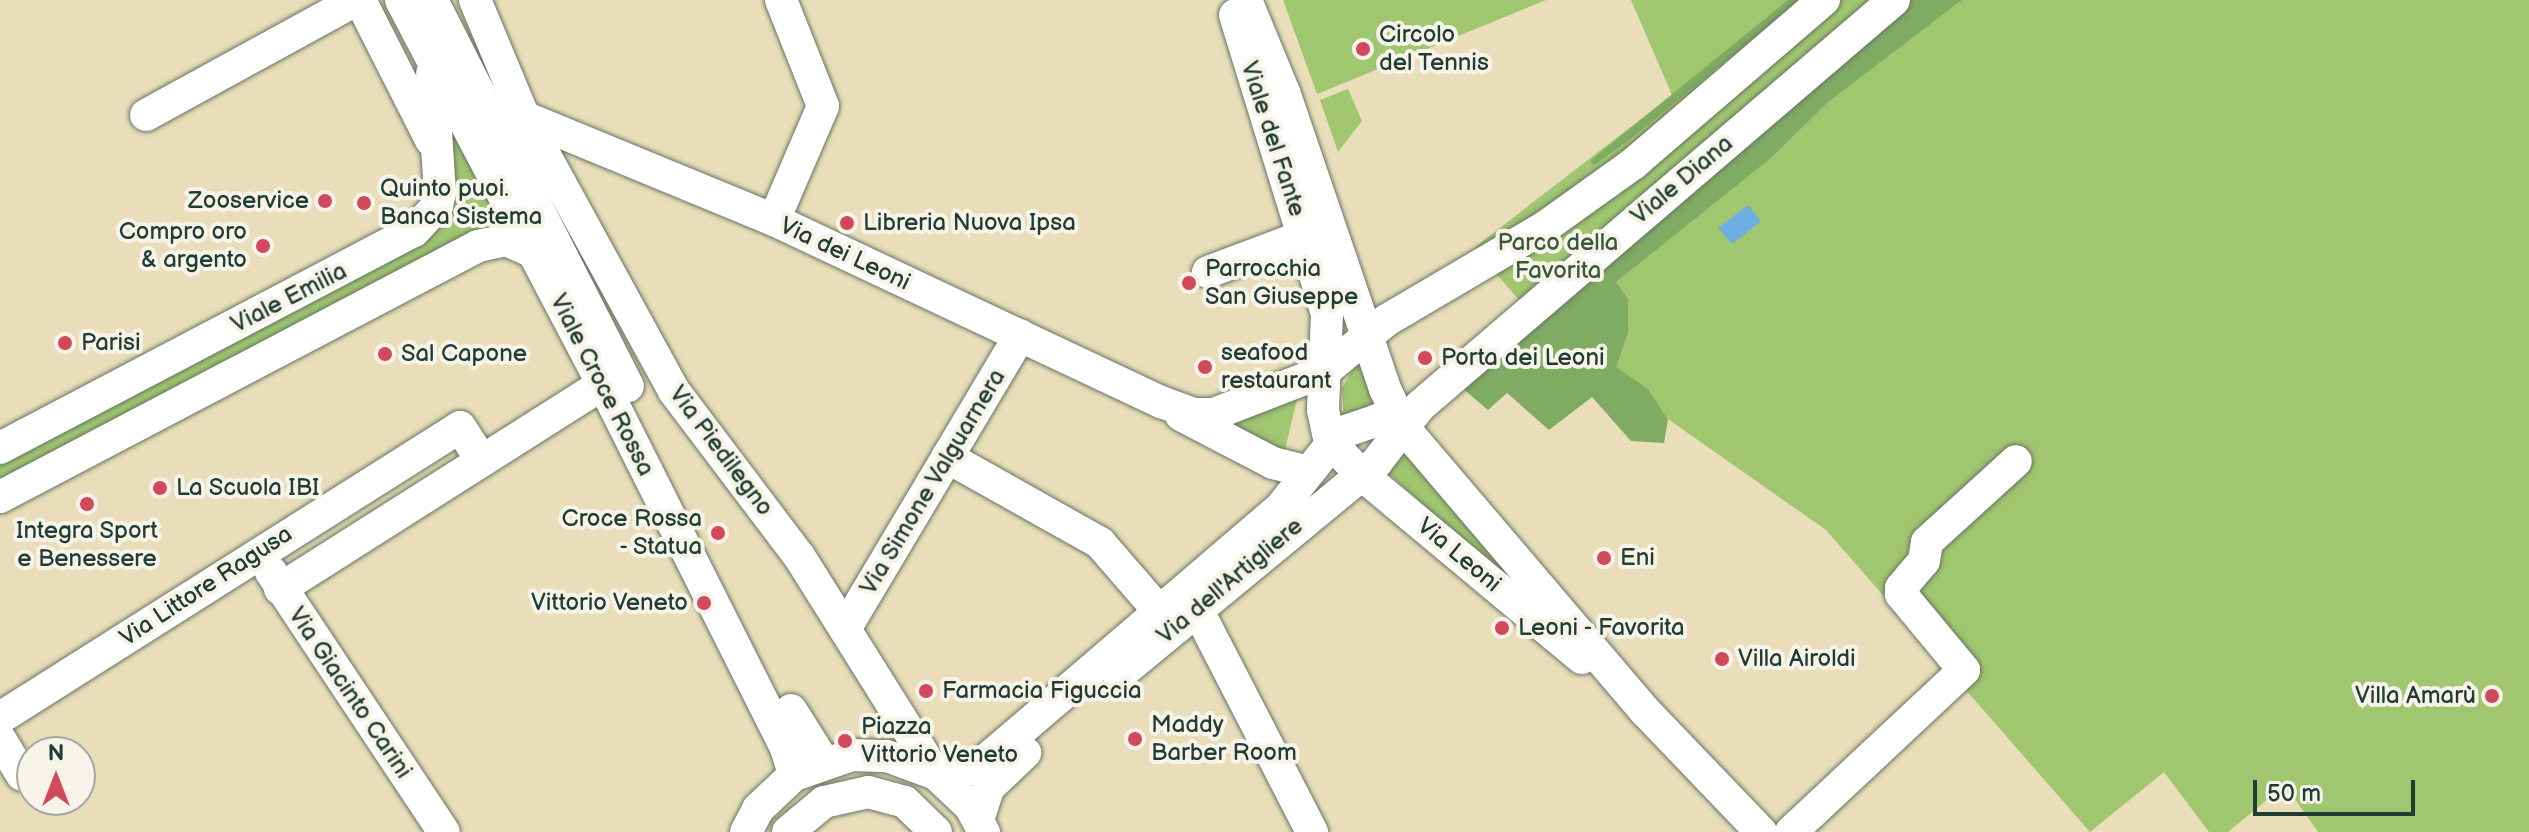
<!DOCTYPE html>
<html>
<head>
<meta charset="utf-8">
<style>
	body { margin:0 }
	#map { position:relative; width:2529px; height:832px; overflow:hidden; background:#e9deb9; font-family:"Balsamiq Sans",sans-serif }
	div>[style] { position:absolute }
	[style*='--x'] { left:calc(var(--x)*1px); top:calc(var(--y)*1px); width:calc(var(--w)*1px); rotate:calc(var(--a)*1deg) }
	.green>* { inset:0; background:#a0c670 }
	.forest>* { inset:0; background:#80ab62 }
	.water>* { inset:0; background:#6dafe2 }
	.roads { filter:drop-shadow(0 0 2px #667563) drop-shadow(0 0 2px #667563) }
	.minor>* { height:32px; margin:-16px; padding:0 16px; transform-origin:16px; border-radius:16px; background:#fff }
	.dots>* { width:22px; height:22px; translate:-50% -50%; box-sizing:border-box; border:4px solid #f7f3e8; border-radius:50% }
	span { translate:-50% -50%; white-space:nowrap; text-align:center; line-height:1.15; -webkit-text-stroke:8px #f7f3e8; paint-order:stroke }
	.poi-label { font-size:24px; color:#1f3d34 }
	.left { translate:0 -50%; text-align:left }
	.right { translate:-100% -50%; text-align:right }
	.street-label { font-size:24px; color:#1f3d34 }
	.park-label { font-size:24px; color:#395840 }
	.north { position:absolute; left:16px; top:736px; width:80px; height:80px; box-sizing:border-box; background:#f7f3e8; border:2px solid #a1aaa0; border-radius:50%; rotate:0deg; font-size:22px; font-weight:700; line-height:32px; text-align:center; color:#1f3d34 }
	.north::after { content:''; display:block; margin:auto; width:28px; height:36px; background:#d1495b; clip-path:polygon(50% 0,100% 100%,50% 72%,0 100%) }
	.scale { position:absolute; left:2253px; top:780px; width:162px; height:36px; box-sizing:border-box; border:4px solid #1f3d34; border-top:0; padding-left:10px; font-size:24px; line-height:28px; white-space:nowrap; color:#1f3d34; -webkit-text-stroke:6px #f7f3e8; paint-order:stroke }
</style>
</head>
<body>
<div id="map">
	<div class="green">
		<i style="clip-path:polygon(1283px 0,1546px 0,1317px 94px)"></i>
		<i style="clip-path:polygon(1631px 0,2529px 0,2529px 832px,2318px 832px,2285px 785px,2228px 832px,2209px 832px,2164px 772px,2090px 832px,1826px 530px,1551px 337px,1474px 248px,1672px 95px)"></i>
		<i style="clip-path:polygon(1348px 89px,1362px 121px,1338px 152px,1320px 100px)"></i>
		<i style="clip-path:polygon(445px 105px,510px 231px,0 488px,0 461px,418px 244px)"></i>
		<i style="clip-path:polygon(1361px 355px,1379px 407px,1344px 420px,1342px 388px)"></i>
		<i style="clip-path:polygon(1298px 395px,1284px 454px,1217px 423px)"></i>
		<i style="clip-path:polygon(1406px 451px,1545px 614px,1385px 470px)"></i>
	</div>
	<div class="forest">
		<i style="clip-path:polygon(1788px 0,1799px 0,1628px 141px,1594px 165px,1590px 161px)"></i>
		<i style="clip-path:polygon(1908px 0,1962px 0,1828px 102px,1772px 157px,1616px 282px,1628px 299px,1628px 333px,1616px 367px,1648px 389px,1668px 420px,1664px 443px,1631px 441px,1592px 397px,1549px 430px,1507px 393px,1488px 410px,1455px 382px)"></i>
	</div>
	<div class="water">
		<i style="clip-path:polygon(1748px 205px,1761px 221px,1732px 244px,1718px 228px)"></i>
	</div>
	<div class="roads">
		<div class="minor">
			<i style="--x:360;--y:0;--w:157;--a:63.1"></i>
			<i style="--x:401;--y:0;--w:434;--a:62.3"></i>
			<i style="--x:603;--y:384;--w:407;--a:63.3"></i>
			<i style="--x:786;--y:748;--w:28;--a:73"></i>
			<i style="--x:432;--y:0;--w:433;--a:63.1"></i>
			<i style="--x:475;--y:0;--w:127;--a:67.3"></i>
			<i style="--x:524;--y:117;--w:312;--a:61.3"></i>
			<i style="--x:674;--y:391;--w:207;--a:52.9"></i>
			<i style="--x:799;--y:556;--w:257;--a:57.9"></i>
			<i style="--x:936;--y:774;--w:35;--a:-8"></i>
			<i style="--x:971;--y:769;--w:16;--a:-30"></i>
			<i style="--x:985;--y:761;--w:391;--a:-40.6"></i>
			<i style="--x:1282;--y:506;--w:93;--a:-51.5"></i>
			<i style="--x:1340;--y:433;--w:39;--a:-19"></i>
			<i style="--x:1377;--y:420;--w:28;--a:17"></i>
			<i style="--x:1246;--y:0;--w:100;--a:67.6"></i>
			<i style="--x:1284;--y:92;--w:314;--a:71.2"></i>
			<i style="--x:1385;--y:389;--w:43;--a:64"></i>
			<i style="--x:1404;--y:428;--w:372;--a:49.6"></i>
			<i style="--x:1645;--y:711;--w:168;--a:46.2"></i>
			<i style="--x:1235;--y:15;--w:313;--a:72.9"></i>
			<i style="--x:1327;--y:314;--w:96;--a:92.4"></i>
			<i style="--x:1323;--y:410;--w:33;--a:78"></i>
			<i style="--x:1330;--y:442;--w:46;--a:45.9"></i>
			<i style="--x:1362;--y:475;--w:286;--a:39.8"></i>
			<i style="--x:146;--y:115;--w:239;--a:-28.7"></i>
			<i style="--x:524;--y:117;--w:270;--a:22.4"></i>
			<i style="--x:774;--y:220;--w:428;--a:25.2"></i>
			<i style="--x:1161;--y:402;--w:35;--a:20"></i>
			<i style="--x:1194;--y:414;--w:20;--a:0"></i>
			<i style="--x:1214;--y:414;--w:119;--a:-21.2"></i>
			<i style="--x:1325;--y:371;--w:80;--a:-39.4"></i>
			<i style="--x:1387;--y:320;--w:183;--a:-30.5"></i>
			<i style="--x:1545;--y:227;--w:108;--a:-35.6"></i>
			<i style="--x:1633;--y:164;--w:252;--a:-40.7"></i>
			<i style="--x:774;--y:220;--w:124;--a:-66.7"></i>
			<i style="--x:823;--y:106;--w:114;--a:-111.6"></i>
			<i style="--x:1208;--y:272;--w:103;--a:-20.6"></i>
			<i style="--x:1181;--y:415;--w:104;--a:27.6"></i>
			<i style="--x:1273;--y:463;--w:34;--a:14"></i>
			<i style="--x:0;--y:448;--w:467;--a:-27.7"></i>
			<i style="--x:414;--y:231;--w:34;--a:-47"></i>
			<i style="--x:437;--y:206;--w:14;--a:-78"></i>
			<i style="--x:440;--y:192;--w:119;--a:-93.8"></i>
			<i style="--x:947;--y:457;--w:176;--a:29.3"></i>
			<i style="--x:1100;--y:543;--w:90;--a:49.1"></i>
			<i style="--x:0;--y:497;--w:540;--a:-27.7"></i>
			<i style="--x:478;--y:246;--w:29;--a:-12"></i>
			<i style="--x:506;--y:240;--w:30;--a:24"></i>
			<i style="--x:271;--y:572;--w:312;--a:56.4"></i>
			<i style="--x:280;--y:589;--w:383;--a:-32.4"></i>
			<i style="--x:1197;--y:609;--w:251;--a:62.7"></i>
			<i style="--x:845;--y:629;--w:342;--a:-59.2"></i>
			<i style="--x:1119;--y:675;--w:333;--a:-39.5"></i>
			<i style="--x:1376;--y:463;--w:72;--a:-52.3"></i>
			<i style="--x:1420;--y:406;--w:624;--a:-40.58"></i>
			<i style="--x:791;--y:710;--w:60;--a:57.9"></i>
			<i style="--x:0;--y:718;--w:544;--a:-32.32"></i>
			<i style="--x:460;--y:427;--w:40;--a:57.1"></i>
			<i style="--x:0;--y:739;--w:42;--a:58.6"></i>
			<i style="--x:978;--y:820;--w:35;--a:-72"></i>
			<i style="--x:989;--y:787;--w:50;--a:-43.4"></i>
			<i style="--x:746;--y:832;--w:26;--a:-62"></i>
			<i style="--x:758;--y:809;--w:50;--a:-43.4"></i>
			<i style="--x:794;--y:775;--w:61;--a:-19"></i>
			<i style="--x:852;--y:755;--w:35;--a:2"></i>
			<i style="--x:887;--y:756;--w:52;--a:20.2"></i>
			<i style="--x:936;--y:774;--w:47;--a:43.3"></i>
			<i style="--x:970;--y:806;--w:30;--a:62"></i>
			<i style="--x:788;--y:832;--w:47;--a:-39.8"></i>
			<i style="--x:824;--y:802;--w:45;--a:-12.8"></i>
			<i style="--x:868;--y:792;--w:38;--a:15"></i>
			<i style="--x:905;--y:802;--w:43;--a:44.1"></i>
			<i style="--x:1791;--y:832;--w:237;--a:-43.1"></i>
			<i style="--x:1964;--y:670;--w:99;--a:-129.7"></i>
			<i style="--x:1901;--y:594;--w:6;--a:-90"></i>
			<i style="--x:1901;--y:588;--w:35;--a:-50"></i>
			<i style="--x:1924;--y:561;--w:19;--a:-81"></i>
			<i style="--x:1927;--y:542;--w:120;--a:-42.3"></i>
		</div>
	</div>
	<div class="dots">
		<i style="left:1363px;top:49px;background:#d1495b"></i>
		<i style="left:325px;top:201px;background:#d1495b"></i>
		<i style="left:364px;top:203px;background:#d1495b"></i>
		<i style="left:847px;top:223px;background:#d1495b"></i>
		<i style="left:263px;top:246px;background:#d1495b"></i>
		<i style="left:1189px;top:283px;background:#d1495b"></i>
		<i style="left:65px;top:343px;background:#d1495b"></i>
		<i style="left:385px;top:354px;background:#d1495b"></i>
		<i style="left:1425px;top:358px;background:#d1495b"></i>
		<i style="left:1205px;top:367px;background:#d1495b"></i>
		<i style="left:160px;top:488px;background:#d1495b"></i>
		<i style="left:87px;top:504px;background:#d1495b"></i>
		<i style="left:718px;top:533px;background:#d1495b"></i>
		<i style="left:1604px;top:558px;background:#d1495b"></i>
		<i style="left:704px;top:603px;background:#d1495b"></i>
		<i style="left:1502px;top:628px;background:#d1495b"></i>
		<i style="left:1722px;top:659px;background:#d1495b"></i>
		<i style="left:926px;top:691px;background:#d1495b"></i>
		<i style="left:2492px;top:696px;background:#d1495b"></i>
		<i style="left:1135px;top:739px;background:#d1495b"></i>
		<i style="left:845px;top:741px;background:#d1495b"></i>
	</div>
	<div class="poi-label">
		<span class="left" style="left:1379px;top:49px">Circolo<br>del Tennis</span>
		<span class="left" style="left:380px;top:203px">Quinto puoi.<br>Banca Sistema</span>
		<span class="right" style="left:309px;top:201px">Zooservice</span>
		<span class="left" style="left:863px;top:223px">Libreria Nuova Ipsa</span>
		<span class="right" style="left:247px;top:246px">Compro oro<br>&amp; argento</span>
		<span class="left" style="left:1205px;top:283px">Parrocchia<br>San Giuseppe</span>
		<span class="left" style="left:81px;top:343px">Parisi</span>
		<span class="left" style="left:1221px;top:367px">seafood<br>restaurant</span>
		<span class="left" style="left:401px;top:354px">Sal Capone</span>
		<span class="left" style="left:1441px;top:358px">Porta dei Leoni</span>
		<span class="left" style="left:176px;top:488px">La Scuola IBI</span>
		<span class="right" style="left:702px;top:533px">Croce Rossa<br>- Statua</span>
		<span style="left:87px;top:545px">Integra Sport<br>e Benessere</span>
		<span class="left" style="left:1620px;top:558px">Eni</span>
		<span class="right" style="left:688px;top:603px">Vittorio Veneto</span>
		<span class="left" style="left:1518px;top:628px">Leoni - Favorita</span>
		<span class="left" style="left:1738px;top:659px">Villa Airoldi</span>
		<span class="left" style="left:942px;top:691px">Farmacia Figuccia</span>
		<span class="right" style="left:2476px;top:696px">Villa Amarù</span>
		<span class="left" style="left:1151px;top:739px">Maddy<br>Barber Room</span>
		<span class="left" style="left:861px;top:741px">Piazza<br>Vittorio Veneto</span>
	</div>
	<div class="street-label">
		<span style="left:1273px;top:139px;rotate:72deg">Viale del Fante</span>
		<span style="left:1682px;top:180px;rotate:-40deg">Viale Diana</span>
		<span style="left:845px;top:254px;rotate:25deg">Via dei Leoni</span>
		<span style="left:289px;top:298px;rotate:-27deg">Viale Emilia</span>
		<span style="left:602px;top:385px;rotate:63deg">Viale Croce Rossa</span>
		<span style="left:721px;top:451px;rotate:53deg">Via Piedilegno</span>
		<span style="left:933px;top:482px;rotate:-59deg">Via Simone Valguarnera</span>
		<span style="left:1459px;top:555px;rotate:40deg">Via Leoni</span>
		<span style="left:1230px;top:581px;rotate:-40deg">Via dell'Artigliere</span>
		<span style="left:206px;top:586px;rotate:-33deg">Via Littore Ragusa</span>
		<span style="left:350px;top:693px;rotate:56deg">Via Giacinto Carini</span>
	</div>
	<div class="park-label">
		<span style="left:1558px;top:257px">Parco della<br>Favorita</span>
	</div>
	<div class="north">N</div>
	<div class="scale">50 m</div>
</div>
</body>
</html>
